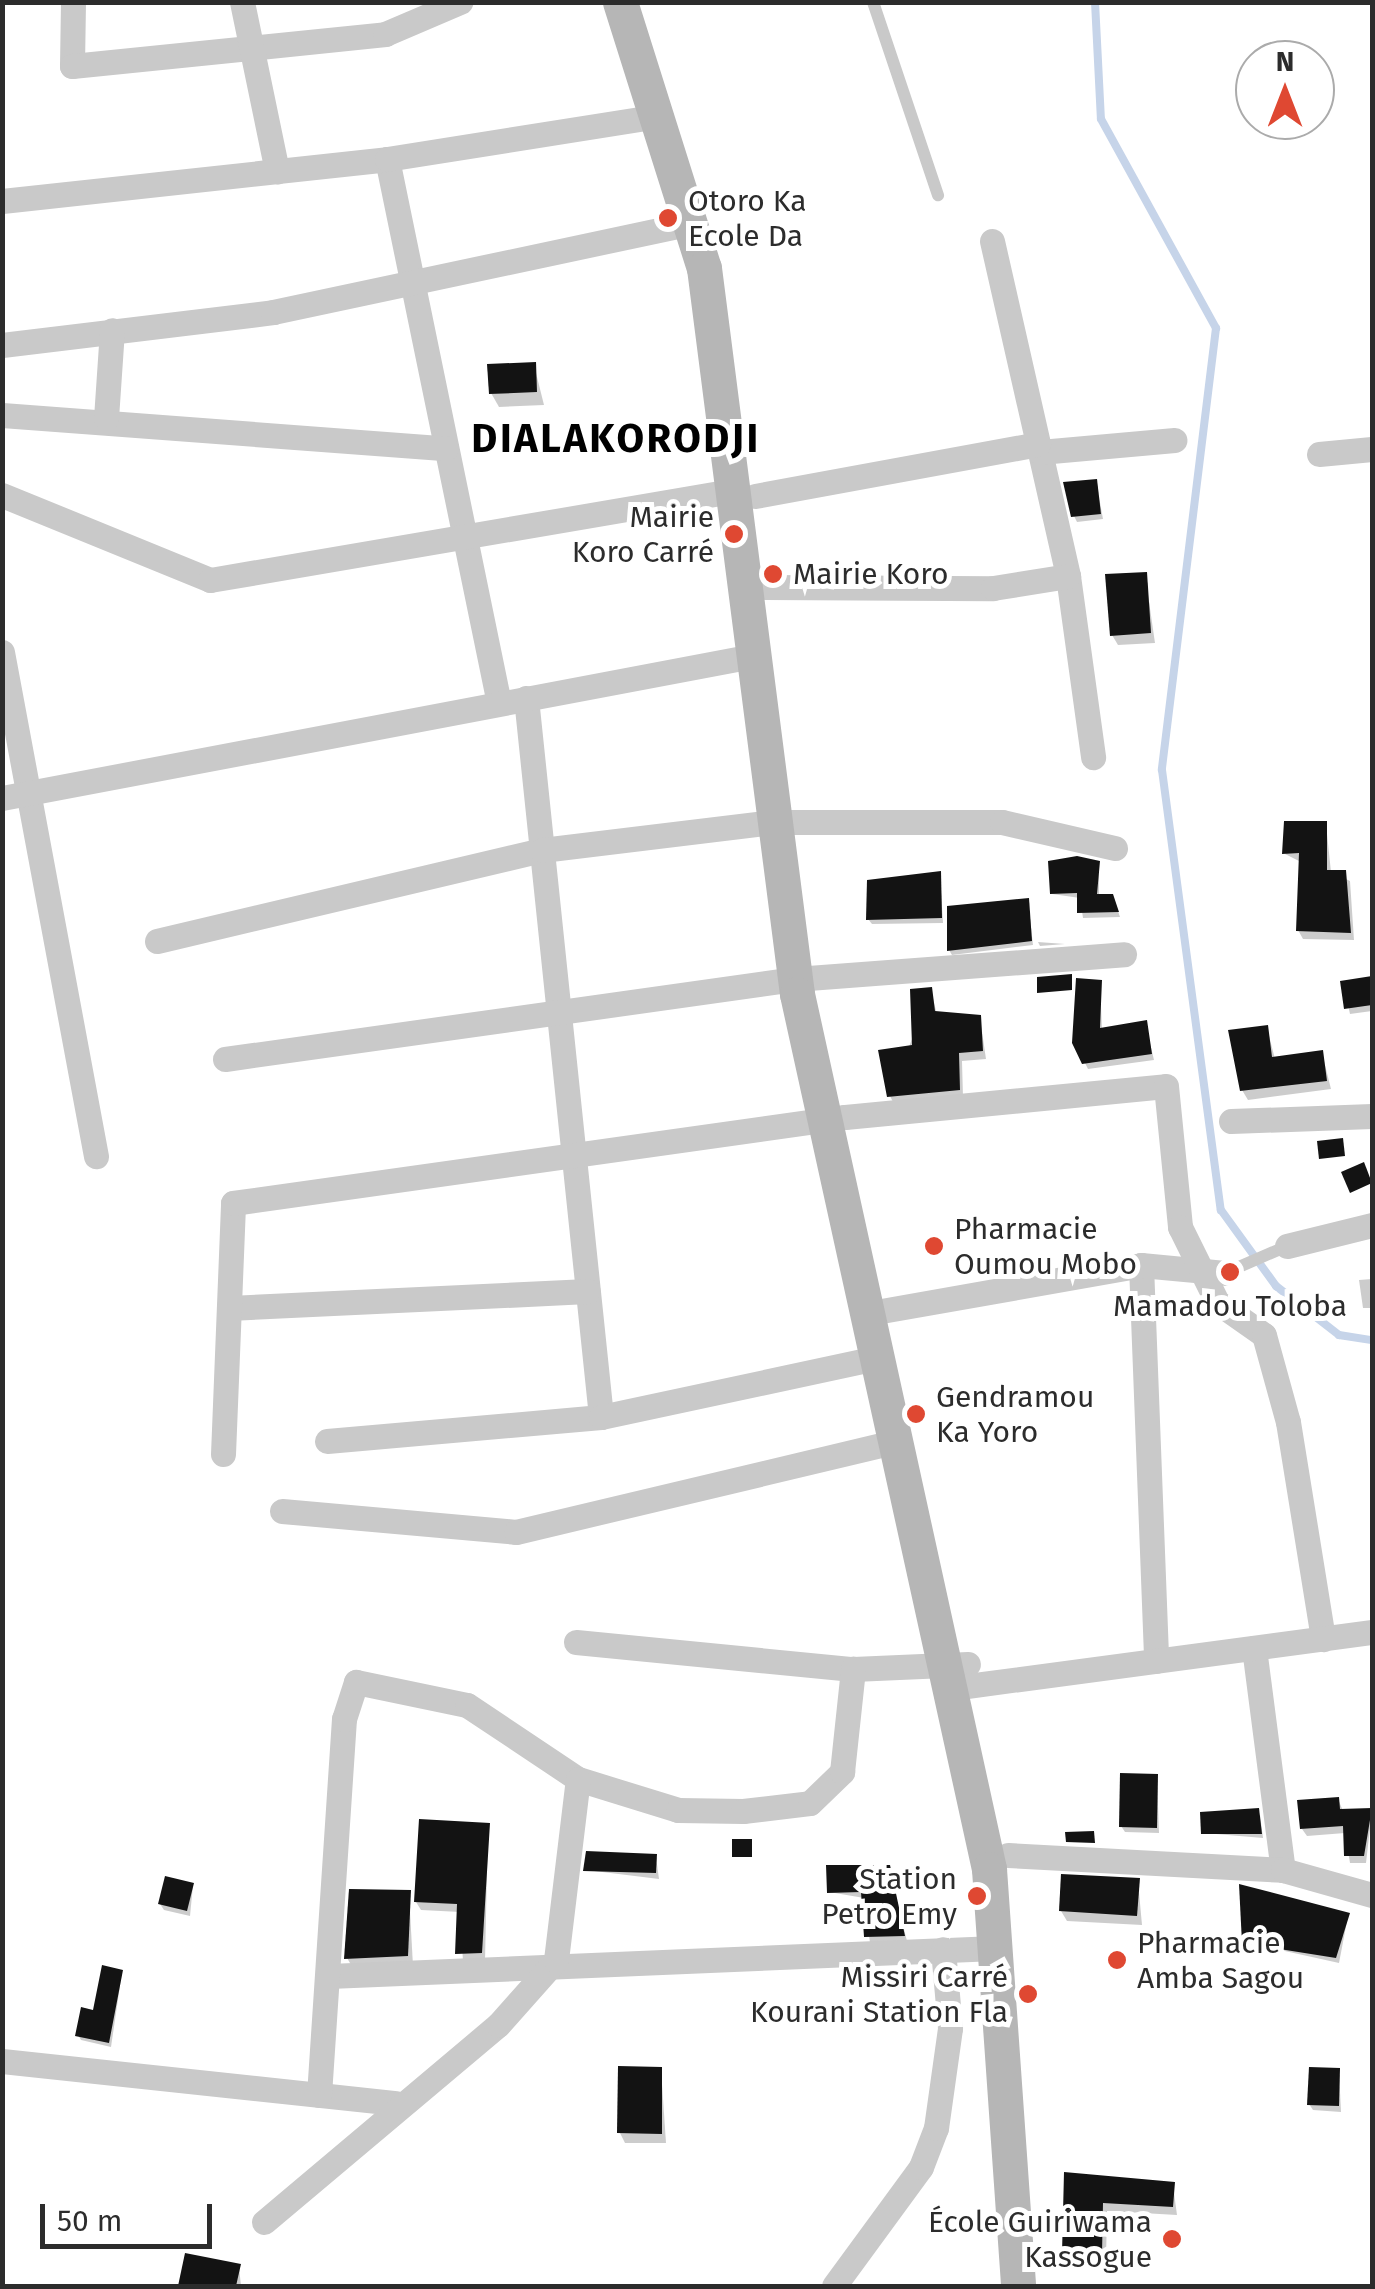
<!DOCTYPE html>
<html>
<head>
<meta charset="utf-8">
<style>
	body { margin:0 }
	#map { position:relative; width:1375px; height:2289px; overflow:hidden; background:#fff; font-family:"Fira Sans",sans-serif }
	div>[style] { position:absolute }
	[style*='--x'] { left:calc(var(--x)*1px); top:calc(var(--y)*1px); width:calc(var(--w)*1px); rotate:calc(var(--a)*1deg) }
	.shadow>* { inset:0; background:#0003 }
	.stream>* { height:8px; margin:-4px; padding:0 4px; transform-origin:4px; border-radius:4px; background:#c6d4e9 }
	.building>* { inset:0; background:#131313 }
	.service>* { height:12px; margin:-6px; padding:0 6px; transform-origin:6px; border-radius:6px; background:#c9c9c9 }
	.minor>* { height:25px; margin:-12.5px; padding:0 12.5px; transform-origin:12.5px; border-radius:12.5px; background:#c9c9c9 }
	.secondary>* { height:35px; margin:-17.5px; padding:0 17.5px; transform-origin:17.5px; border-radius:17.5px; background:#b6b6b6 }
	.dots>* { width:28px; height:28px; translate:-50% -50%; box-sizing:border-box; border:5px solid #fff; border-radius:50% }
	span { translate:-50% -50%; white-space:nowrap; text-align:center; line-height:1.15; -webkit-text-stroke:10px #fff; paint-order:stroke }
	.poi-label { font-size:30px; color:#2c2c2c }
	.left { translate:0 -50%; text-align:left }
	.right { translate:-100% -50%; text-align:right }
	.district-label { font-size:40px; color:#000; font-weight:700; letter-spacing:2.5px }
	.frame { position:absolute; inset:0; border:5px solid #2c2c2c; pointer-events:none }
	.north { position:absolute; left:1235px; top:40px; width:100px; height:100px; box-sizing:border-box; background:#fff; border:2px solid #ababab; border-radius:50%; rotate:0deg; font-size:28px; font-weight:700; line-height:40px; text-align:center; color:#2c2c2c }
	.north::after { content:''; display:block; margin:auto; width:35px; height:45px; background:#df4832; clip-path:polygon(50% 0,100% 100%,50% 72%,0 100%) }
	.scale { position:absolute; left:40px; top:2204px; width:172px; height:45px; box-sizing:border-box; border:5px solid #2c2c2c; border-top:0; padding-left:12px; font-size:30px; line-height:35px; white-space:nowrap; color:#2c2c2c; -webkit-text-stroke:8px #fff; paint-order:stroke }
</style>
</head>
<body>
<div id="map">
	<div class="shadow">
		<i style="clip-path:polygon(534px 365px,544px 405px,499px 407px,491px 393px)"></i>
		<i style="clip-path:polygon(1096px 481px,1103px 519px,1077px 522px,1074px 516px)"></i>
		<i style="clip-path:polygon(1145px 574px,1155px 643px,1118px 645px,1112px 635px)"></i>
		<i style="clip-path:polygon(1326px 824px,1331px 872px,1350px 881px,1354px 940px,1303px 939px,1298px 930px,1301px 862px,1285px 854px)"></i>
		<i style="clip-path:polygon(1099px 864px,1099px 896px,1115px 902px,1120px 917px,1083px 918px,1080px 898px,1052px 894px)"></i>
		<i style="clip-path:polygon(940px 874px,943px 923px,872px 924px,868px 919px)"></i>
		<i style="clip-path:polygon(1028px 901px,1033px 945px,952px 955px,949px 950px)"></i>
		<i style="clip-path:polygon(1038px 942px,1065px 944px,1040px 946px)"></i>
		<i style="clip-path:polygon(1372px 979px,1372px 1011px,1350px 1014px,1343px 983px)"></i>
		<i style="clip-path:polygon(1100px 982px,1102px 1030px,1145px 1022px,1154px 1060px,1088px 1069px,1075px 1043px)"></i>
		<i style="clip-path:polygon(931px 990px,937px 1015px,980px 1018px,986px 1059px,962px 1061px,963px 1097px,894px 1104px,890px 1096px)"></i>
		<i style="clip-path:polygon(1267px 1028px,1275px 1059px,1322px 1053px,1331px 1089px,1248px 1100px,1242px 1090px)"></i>
		<i style="clip-path:polygon(1372px 1279px,1372px 1308px,1363px 1308px,1359px 1280px)"></i>
		<i style="clip-path:polygon(1157px 1777px,1159px 1833px,1125px 1832px,1121px 1826px)"></i>
		<i style="clip-path:polygon(1338px 1799px,1343px 1811px,1372px 1811px,1366px 1863px,1350px 1863px,1345px 1833px,1307px 1836px,1302px 1829px)"></i>
		<i style="clip-path:polygon(1260px 1815px,1263px 1838px,1204px 1833px)"></i>
		<i style="clip-path:polygon(488px 1825px,485px 1961px,463px 1962px,460px 1912px,421px 1910px,416px 1902px)"></i>
		<i style="clip-path:polygon(656px 1857px,659px 1879px,586px 1870px)"></i>
		<i style="clip-path:polygon(888px 1867px,907px 1941px,870px 1943px,864px 1898px,829px 1892px)"></i>
		<i style="clip-path:polygon(1138px 1881px,1142px 1925px,1067px 1921px,1061px 1911px)"></i>
		<i style="clip-path:polygon(193px 1885px,190px 1916px,164px 1910px,160px 1904px)"></i>
		<i style="clip-path:polygon(409px 1893px,413px 1966px,353px 1968px,347px 1958px)"></i>
		<i style="clip-path:polygon(1348px 1916px,1339px 1963px,1244px 1942px)"></i>
		<i style="clip-path:polygon(122px 1972px,111px 2047px,81px 2040px,78px 2035px)"></i>
		<i style="clip-path:polygon(2px 1992px,5px 1997px,5px 2018px,2px 2018px)"></i>
		<i style="clip-path:polygon(661px 2069px,666px 2143px,625px 2143px,620px 2133px)"></i>
		<i style="clip-path:polygon(1339px 2071px,1341px 2112px,1313px 2110px,1309px 2104px)"></i>
		<i style="clip-path:polygon(1067px 2174px,1173px 2185px,1177px 2215px,1107px 2211px,1106px 2262px,1070px 2261px)"></i>
		<i style="clip-path:polygon(187px 2256px,239px 2267px,241px 2286px,182px 2286px)"></i>
	</div>
	<div class="stream">
		<i style="--x:1095;--y:2;--w:117;--a:87.1"></i>
		<i style="--x:1101;--y:119;--w:239;--a:61.2"></i>
		<i style="--x:1216;--y:328;--w:445;--a:97"></i>
		<i style="--x:1162;--y:770;--w:444;--a:82.4"></i>
		<i style="--x:1221;--y:1210;--w:94;--a:54.1"></i>
		<i style="--x:1276;--y:1286;--w:80;--a:37.9"></i>
		<i style="--x:1339;--y:1335;--w:33;--a:9"></i>
	</div>
	<div class="building">
		<i style="clip-path:polygon(536px 362px,537px 392px,489px 394px,487px 364px)"></i>
		<i style="clip-path:polygon(1097px 479px,1101px 514px,1071px 517px,1063px 482px)"></i>
		<i style="clip-path:polygon(1147px 572px,1151px 633px,1110px 636px,1105px 574px)"></i>
		<i style="clip-path:polygon(1284px 821px,1327px 821px,1327px 870px,1346px 870px,1351px 933px,1296px 931px,1299px 853px,1282px 854px)"></i>
		<i style="clip-path:polygon(1077px 856px,1100px 861px,1097px 894px,1113px 894px,1119px 912px,1077px 913px,1077px 893px,1050px 894px,1048px 861px)"></i>
		<i style="clip-path:polygon(941px 871px,942px 918px,866px 920px,867px 880px)"></i>
		<i style="clip-path:polygon(1029px 898px,1032px 941px,947px 951px,947px 906px)"></i>
		<i style="clip-path:polygon(1072px 974px,1072px 990px,1037px 993px,1037px 977px)"></i>
		<i style="clip-path:polygon(1372px 976px,1372px 1005px,1344px 1009px,1340px 981px)"></i>
		<i style="clip-path:polygon(1076px 978px,1102px 980px,1100px 1028px,1147px 1020px,1152px 1054px,1082px 1064px,1072px 1043px)"></i>
		<i style="clip-path:polygon(932px 987px,935px 1011px,981px 1015px,983px 1051px,959px 1053px,960px 1090px,887px 1097px,878px 1050px,912px 1045px,910px 989px)"></i>
		<i style="clip-path:polygon(1268px 1025px,1272px 1057px,1323px 1050px,1327px 1081px,1240px 1091px,1228px 1030px)"></i>
		<i style="clip-path:polygon(1343px 1138px,1345px 1156px,1319px 1159px,1317px 1141px)"></i>
		<i style="clip-path:polygon(1364px 1162px,1372px 1183px,1350px 1193px,1341px 1172px)"></i>
		<i style="clip-path:polygon(1120px 1773px,1158px 1774px,1157px 1828px,1119px 1827px)"></i>
		<i style="clip-path:polygon(1339px 1797px,1340px 1809px,1372px 1808px,1364px 1856px,1344px 1856px,1343px 1826px,1300px 1829px,1297px 1800px)"></i>
		<i style="clip-path:polygon(1259px 1808px,1262px 1834px,1201px 1834px,1200px 1812px)"></i>
		<i style="clip-path:polygon(419px 1819px,490px 1823px,482px 1953px,455px 1954px,457px 1904px,414px 1902px)"></i>
		<i style="clip-path:polygon(1094px 1831px,1095px 1843px,1066px 1842px,1065px 1832px)"></i>
		<i style="clip-path:polygon(732px 1839px,752px 1839px,752px 1857px,732px 1857px)"></i>
		<i style="clip-path:polygon(586px 1851px,657px 1854px,656px 1873px,583px 1871px)"></i>
		<i style="clip-path:polygon(826px 1865px,890px 1865px,905px 1936px,864px 1937px,861px 1892px,827px 1893px)"></i>
		<i style="clip-path:polygon(1061px 1874px,1140px 1878px,1137px 1916px,1059px 1911px)"></i>
		<i style="clip-path:polygon(165px 1876px,194px 1883px,187px 1911px,158px 1904px)"></i>
		<i style="clip-path:polygon(1239px 1884px,1350px 1913px,1336px 1958px,1242px 1943px)"></i>
		<i style="clip-path:polygon(349px 1889px,411px 1890px,408px 1956px,344px 1959px)"></i>
		<i style="clip-path:polygon(102px 1965px,123px 1970px,109px 2043px,75px 2036px,81px 2007px,93px 2010px)"></i>
		<i style="clip-path:polygon(618px 2066px,662px 2067px,662px 2134px,617px 2133px)"></i>
		<i style="clip-path:polygon(1309px 2067px,1340px 2068px,1339px 2106px,1307px 2105px)"></i>
		<i style="clip-path:polygon(1064px 2172px,1175px 2182px,1173px 2207px,1103px 2203px,1102px 2254px,1062px 2253px)"></i>
		<i style="clip-path:polygon(185px 2253px,241px 2264px,236px 2286px,178px 2286px)"></i>
	</div>
	<div class="service">
		<i style="--x:873;--y:2;--w:204;--a:71.4"></i>
		<i style="--x:1225;--y:1273;--w:68;--a:-23.5"></i>
	</div>
	<div class="minor">
		<i style="--x:73;--y:2;--w:64;--a:90.9"></i>
		<i style="--x:72;--y:66;--w:315;--a:-5.8"></i>
		<i style="--x:385;--y:34;--w:82;--a:-23.1"></i>
		<i style="--x:242;--y:2;--w:173;--a:78.3"></i>
		<i style="--x:387;--y:159;--w:555;--a:78.37"></i>
		<i style="--x:2;--y:201;--w:387;--a:-6.2"></i>
		<i style="--x:387;--y:159;--w:275;--a:-9"></i>
		<i style="--x:992;--y:241;--w:344;--a:77.2"></i>
		<i style="--x:1068;--y:576;--w:183;--a:82.1"></i>
		<i style="--x:2;--y:345;--w:273;--a:-6.9"></i>
		<i style="--x:273;--y:312;--w:427;--a:-12"></i>
		<i style="--x:2;--y:415;--w:445;--a:4.3"></i>
		<i style="--x:106;--y:418;--w:88;--a:-86.1"></i>
		<i style="--x:1040;--y:452;--w:135;--a:-5.1"></i>
		<i style="--x:1319;--y:454;--w:53;--a:-5.4"></i>
		<i style="--x:2;--y:495;--w:225;--a:22.2"></i>
		<i style="--x:210;--y:580;--w:530;--a:-9.68"></i>
		<i style="--x:755;--y:496;--w:288;--a:-10.4"></i>
		<i style="--x:765;--y:587;--w:228;--a:0.3"></i>
		<i style="--x:993;--y:588;--w:76;--a:-9.1"></i>
		<i style="--x:2;--y:652;--w:513;--a:79.44"></i>
		<i style="--x:526;--y:698;--w:723;--a:84.04"></i>
		<i style="--x:2;--y:798;--w:764;--a:-10.71"></i>
		<i style="--x:157;--y:941;--w:396;--a:-13.3"></i>
		<i style="--x:542;--y:850;--w:233;--a:-6.9"></i>
		<i style="--x:773;--y:822;--w:229;--a:0"></i>
		<i style="--x:1002;--y:822;--w:116;--a:13"></i>
		<i style="--x:225;--y:1059;--w:576;--a:-7.99"></i>
		<i style="--x:795;--y:979;--w:330;--a:-4.3"></i>
		<i style="--x:1231;--y:1121;--w:141;--a:-2"></i>
		<i style="--x:1287;--y:1246;--w:88;--a:-13.9"></i>
		<i style="--x:1141;--y:1265;--w:396;--a:87.8"></i>
		<i style="--x:229;--y:1308;--w:359;--a:-2.7"></i>
		<i style="--x:870;--y:1313;--w:275;--a:-10"></i>
		<i style="--x:1141;--y:1265;--w:84;--a:5.4"></i>
		<i style="--x:327;--y:1441;--w:275;--a:-5"></i>
		<i style="--x:601;--y:1417;--w:285;--a:-12.1"></i>
		<i style="--x:223;--y:1454;--w:251;--a:-87.7"></i>
		<i style="--x:233;--y:1203;--w:618;--a:-8"></i>
		<i style="--x:845;--y:1117;--w:322;--a:-5.5"></i>
		<i style="--x:1166;--y:1086;--w:142;--a:84.3"></i>
		<i style="--x:1180;--y:1227;--w:84;--a:63.7"></i>
		<i style="--x:1217;--y:1302;--w:57;--a:35.1"></i>
		<i style="--x:1264;--y:1335;--w:90;--a:74.6"></i>
		<i style="--x:1288;--y:1422;--w:220;--a:80.8"></i>
		<i style="--x:282;--y:1511;--w:235;--a:5.1"></i>
		<i style="--x:516;--y:1532;--w:393;--a:-13.4"></i>
		<i style="--x:576;--y:1642;--w:278;--a:5.6"></i>
		<i style="--x:853;--y:1669;--w:115;--a:-2.5"></i>
		<i style="--x:1254;--y:1648;--w:224;--a:82.6"></i>
		<i style="--x:952;--y:1688;--w:424;--a:-7.6"></i>
		<i style="--x:1008;--y:1855;--w:275;--a:3.1"></i>
		<i style="--x:1283;--y:1870;--w:92;--a:15.7"></i>
		<i style="--x:329;--y:1976;--w:667;--a:-2.41"></i>
		<i style="--x:2;--y:2061;--w:396;--a:6.1"></i>
		<i style="--x:319;--y:2095;--w:377;--a:-86.2"></i>
		<i style="--x:344;--y:1719;--w:39;--a:-72"></i>
		<i style="--x:356;--y:1682;--w:113;--a:11.7"></i>
		<i style="--x:467;--y:1705;--w:133;--a:33.7"></i>
		<i style="--x:578;--y:1779;--w:105;--a:17.2"></i>
		<i style="--x:678;--y:1810;--w:65;--a:0.9"></i>
		<i style="--x:743;--y:1811;--w:67;--a:-6.8"></i>
		<i style="--x:810;--y:1803;--w:45;--a:-44.1"></i>
		<i style="--x:842;--y:1772;--w:104;--a:-83.9"></i>
		<i style="--x:264;--y:2222;--w:306;--a:-40.1"></i>
		<i style="--x:498;--y:2025;--w:87;--a:-48.3"></i>
		<i style="--x:556;--y:1960;--w:182;--a:-83.1"></i>
		<i style="--x:834;--y:2286;--w:147;--a:-53.8"></i>
		<i style="--x:921;--y:2167;--w:42;--a:-69"></i>
		<i style="--x:936;--y:2128;--w:101;--a:-82"></i>
		<i style="--x:950;--y:2028;--w:79;--a:-95.1"></i>
	</div>
	<div class="secondary">
		<i style="--x:620;--y:2;--w:279;--a:72.5"></i>
		<i style="--x:704;--y:268;--w:732;--a:82.7"></i>
		<i style="--x:797;--y:994;--w:896;--a:77.62"></i>
		<i style="--x:989;--y:1869;--w:418;--a:86"></i>
	</div>
	<div class="dots">
		<i style="left:668px;top:218px;background:#df4832"></i>
		<i style="left:734px;top:534px;background:#df4832"></i>
		<i style="left:773px;top:574px;background:#df4832"></i>
		<i style="left:934px;top:1246px;background:#df4832"></i>
		<i style="left:1230px;top:1272px;background:#df4832"></i>
		<i style="left:916px;top:1414px;background:#df4832"></i>
		<i style="left:977px;top:1896px;background:#df4832"></i>
		<i style="left:1117px;top:1960px;background:#df4832"></i>
		<i style="left:1028px;top:1994px;background:#df4832"></i>
		<i style="left:1172px;top:2239px;background:#df4832"></i>
	</div>
	<div class="poi-label">
		<span class="left" style="left:688px;top:218px">Otoro Ka<br>Ecole Da</span>
		<span class="right" style="left:714px;top:534px">Mairie<br>Koro Carré</span>
		<span class="left" style="left:793px;top:574px">Mairie Koro</span>
		<span class="left" style="left:954px;top:1246px">Pharmacie<br>Oumou Mobo</span>
		<span style="left:1230px;top:1306px">Mamadou Toloba</span>
		<span class="left" style="left:936px;top:1414px">Gendramou<br>Ka Yoro</span>
		<span class="right" style="left:957px;top:1896px">Station<br>Petro Emy</span>
		<span class="left" style="left:1137px;top:1960px">Pharmacie<br>Amba Sagou</span>
		<span class="right" style="left:1008px;top:1994px">Missiri Carré<br>Kourani Station Fla</span>
		<span class="right" style="left:1152px;top:2239px">École Guiriwama<br>Kassogue</span>
	</div>
	<div class="district-label">
		<span style="left:616px;top:439px">DIALAKORODJI</span>
	</div>
	<div class="frame"></div>
	<div class="north">N</div>
	<div class="scale">50 m</div>
</div>
</body>
</html>
